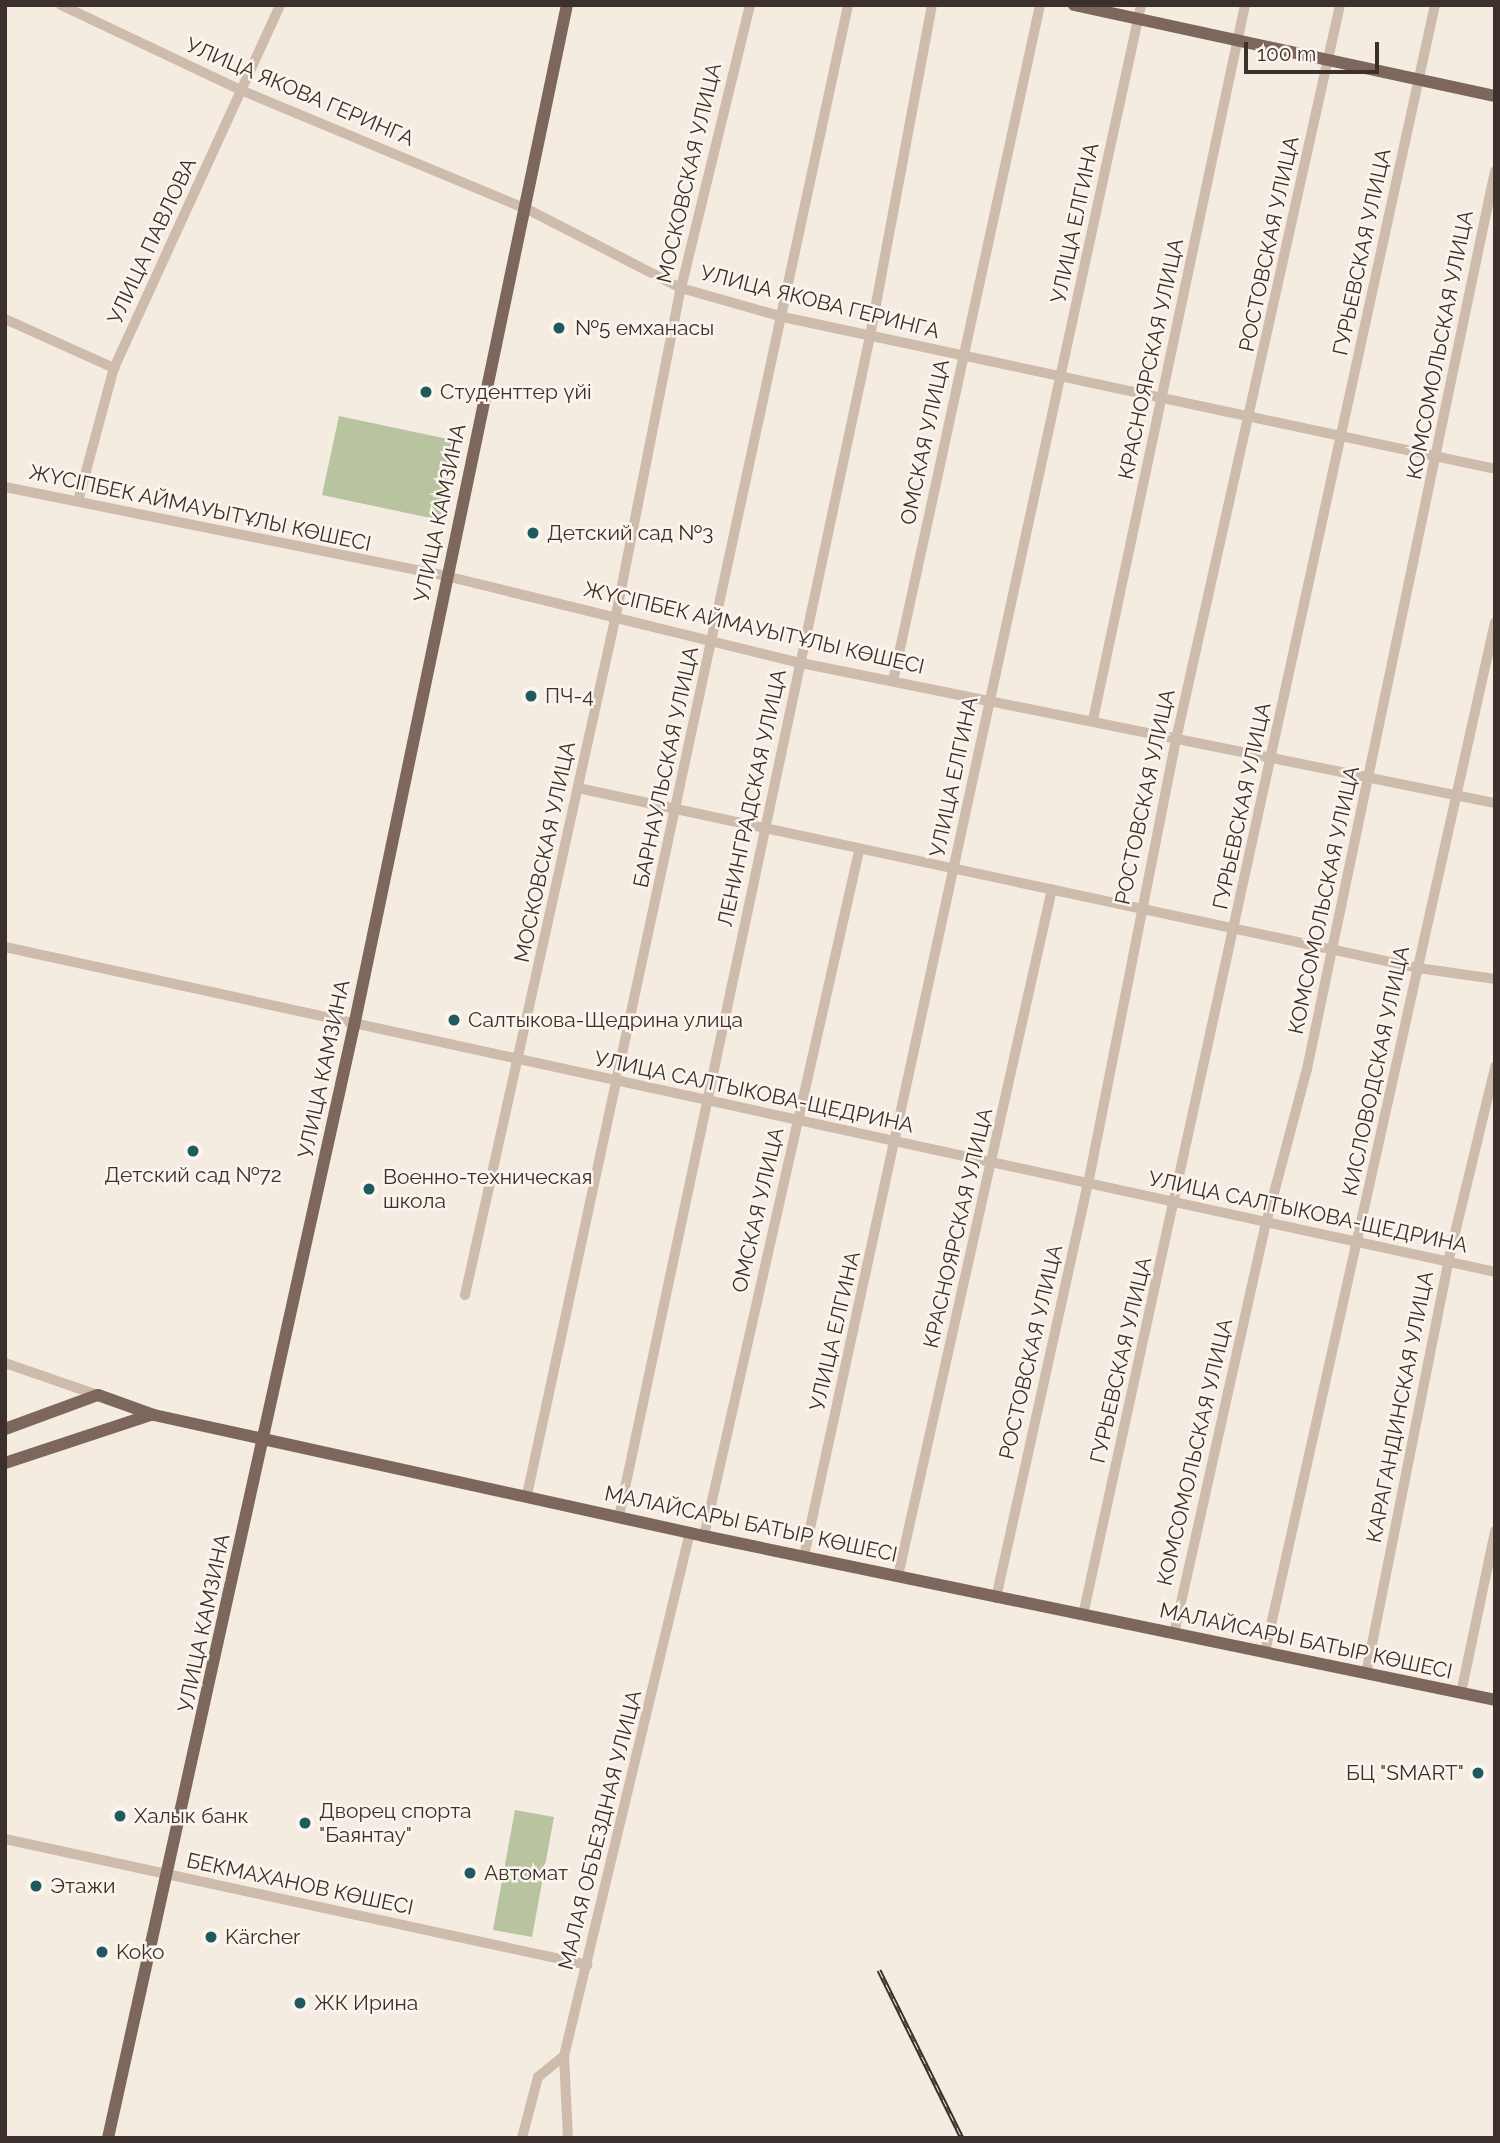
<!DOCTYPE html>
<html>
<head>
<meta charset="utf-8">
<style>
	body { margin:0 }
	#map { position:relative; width:1500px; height:2143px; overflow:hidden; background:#f4ebe1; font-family:Raleway,sans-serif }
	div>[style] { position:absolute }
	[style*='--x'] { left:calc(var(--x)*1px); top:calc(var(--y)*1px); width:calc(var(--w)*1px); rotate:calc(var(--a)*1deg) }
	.green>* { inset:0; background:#b8c4a0 }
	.minor>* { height:10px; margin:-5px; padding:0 5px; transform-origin:5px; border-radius:5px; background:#cdbbac }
	.major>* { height:12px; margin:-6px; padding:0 6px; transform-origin:6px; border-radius:6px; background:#7d675c }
	.rail>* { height:5px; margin-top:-2.5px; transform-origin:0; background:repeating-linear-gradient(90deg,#fbf5ee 0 8px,#3b302b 0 16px); box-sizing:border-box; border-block:2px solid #3b302b }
	.dots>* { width:19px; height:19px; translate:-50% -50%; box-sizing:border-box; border:4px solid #fbf5ee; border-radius:50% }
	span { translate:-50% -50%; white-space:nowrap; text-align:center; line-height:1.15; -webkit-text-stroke:5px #fbf5ee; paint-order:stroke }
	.street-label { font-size:21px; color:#3b302b }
	.poi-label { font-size:21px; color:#3b302b }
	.left { translate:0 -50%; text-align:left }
	.right { translate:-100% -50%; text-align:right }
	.frame { position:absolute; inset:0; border:7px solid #3b302b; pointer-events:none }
	.scale { position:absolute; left:1244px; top:42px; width:135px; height:32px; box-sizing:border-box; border:4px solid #3b302b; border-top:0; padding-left:9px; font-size:21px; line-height:24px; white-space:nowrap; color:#3b302b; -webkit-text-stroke:5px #fbf5ee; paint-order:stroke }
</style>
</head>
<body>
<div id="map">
	<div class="green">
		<i style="clip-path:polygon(339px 416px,457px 441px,440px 520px,322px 495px)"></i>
		<i style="clip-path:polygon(515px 1810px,554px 1817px,532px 1937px,493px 1930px)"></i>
	</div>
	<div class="minor">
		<i style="--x:61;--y:5;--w:201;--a:25.3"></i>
		<i style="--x:243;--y:91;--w:308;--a:22.6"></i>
		<i style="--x:527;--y:209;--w:173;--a:27.2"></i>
		<i style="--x:681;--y:288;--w:106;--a:15.9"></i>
		<i style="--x:783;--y:317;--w:728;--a:12.05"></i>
		<i style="--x:5;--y:319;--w:120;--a:24.2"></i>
		<i style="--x:5;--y:487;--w:450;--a:11.4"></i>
		<i style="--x:446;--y:576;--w:366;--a:13.8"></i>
		<i style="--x:801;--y:663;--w:708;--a:11.41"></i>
		<i style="--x:78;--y:501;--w:138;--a:-74.9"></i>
		<i style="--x:114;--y:368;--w:399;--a:-65.4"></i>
		<i style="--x:893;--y:681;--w:692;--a:-77.73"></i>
		<i style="--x:1093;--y:720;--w:731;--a:-78"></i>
		<i style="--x:578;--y:788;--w:859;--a:12.09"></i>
		<i style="--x:1418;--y:968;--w:78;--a:8.1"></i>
		<i style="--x:5;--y:947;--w:1525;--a:12.3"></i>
		<i style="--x:465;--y:1295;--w:697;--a:-77.48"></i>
		<i style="--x:616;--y:615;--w:333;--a:-78.8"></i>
		<i style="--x:681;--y:288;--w:291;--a:-76.3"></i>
		<i style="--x:5;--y:1363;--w:98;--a:19"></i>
		<i style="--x:527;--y:1495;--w:1524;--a:-77.84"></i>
		<i style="--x:619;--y:1516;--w:1206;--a:-77.99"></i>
		<i style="--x:870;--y:336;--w:337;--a:-79.4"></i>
		<i style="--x:704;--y:1536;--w:702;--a:-77.25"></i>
		<i style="--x:804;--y:1556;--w:1587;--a:-77.74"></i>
		<i style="--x:898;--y:1576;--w:704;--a:-77.37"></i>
		<i style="--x:996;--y:1598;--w:424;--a:-77.5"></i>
		<i style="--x:1088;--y:1184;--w:458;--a:-78.8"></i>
		<i style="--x:1177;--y:735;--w:748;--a:-77.41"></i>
		<i style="--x:1083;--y:1615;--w:1648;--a:-77.67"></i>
		<i style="--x:1174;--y:1634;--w:421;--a:-77.4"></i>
		<i style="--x:1266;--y:1223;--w:159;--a:-75.1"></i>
		<i style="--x:1307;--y:1069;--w:917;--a:-78.18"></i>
		<i style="--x:1265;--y:1652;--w:1055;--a:-77.41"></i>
		<i style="--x:1366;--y:1674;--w:420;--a:-78.7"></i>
		<i style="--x:1448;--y:1262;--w:201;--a:-76.4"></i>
		<i style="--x:1461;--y:1693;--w:166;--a:-78.1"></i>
		<i style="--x:5;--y:1839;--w:596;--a:12.2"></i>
		<i style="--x:522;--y:2138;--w:63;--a:-75.3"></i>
		<i style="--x:538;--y:2077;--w:33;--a:-39"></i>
		<i style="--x:568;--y:2138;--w:82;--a:-92.8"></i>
		<i style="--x:564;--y:2056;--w:539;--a:-76.48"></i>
	</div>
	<div class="major">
		<i style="--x:1074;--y:5;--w:431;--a:12.2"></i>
		<i style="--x:5;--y:1429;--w:99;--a:-20.1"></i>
		<i style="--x:98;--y:1395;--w:59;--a:19.7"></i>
		<i style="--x:154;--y:1415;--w:563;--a:12.41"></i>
		<i style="--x:704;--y:1536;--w:808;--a:11.71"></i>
		<i style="--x:5;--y:1463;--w:153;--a:-18.3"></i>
		<i style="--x:108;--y:2138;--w:1139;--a:-77.53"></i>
		<i style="--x:354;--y:1026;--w:1043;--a:-78.22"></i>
	</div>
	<div class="rail">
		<i style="--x:879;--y:1970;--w:187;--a:63.7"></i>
	</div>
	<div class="dots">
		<i style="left:559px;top:328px;background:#1f5a5e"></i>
		<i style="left:426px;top:392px;background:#1f5a5e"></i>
		<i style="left:533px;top:533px;background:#1f5a5e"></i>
		<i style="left:531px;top:696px;background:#1f5a5e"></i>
		<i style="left:454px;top:1020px;background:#1f5a5e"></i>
		<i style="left:193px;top:1151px;background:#1f5a5e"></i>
		<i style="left:369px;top:1189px;background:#1f5a5e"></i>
		<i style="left:1478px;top:1773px;background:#1f5a5e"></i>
		<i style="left:120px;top:1816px;background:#1f5a5e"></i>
		<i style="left:305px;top:1823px;background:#1f5a5e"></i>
		<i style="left:470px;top:1873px;background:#1f5a5e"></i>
		<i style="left:36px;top:1886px;background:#1f5a5e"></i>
		<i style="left:211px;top:1937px;background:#1f5a5e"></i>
		<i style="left:102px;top:1952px;background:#1f5a5e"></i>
		<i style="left:300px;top:2003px;background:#1f5a5e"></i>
	</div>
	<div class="street-label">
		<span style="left:300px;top:92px;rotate:23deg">УЛИЦА ЯКОВА ГЕРИНГА</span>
		<span style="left:689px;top:173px;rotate:-77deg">МОСКОВСКАЯ УЛИЦА</span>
		<span style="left:1075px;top:223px;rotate:-78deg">УЛИЦА ЕЛГИНА</span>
		<span style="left:152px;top:241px;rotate:-65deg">УЛИЦА ПАВЛОВА</span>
		<span style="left:1269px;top:244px;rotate:-78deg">РОСТОВСКАЯ УЛИЦА</span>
		<span style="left:1362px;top:252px;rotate:-78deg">ГУРЬЕВСКАЯ УЛИЦА</span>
		<span style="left:820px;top:302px;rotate:14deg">УЛИЦА ЯКОВА ГЕРИНГА</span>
		<span style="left:1440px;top:345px;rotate:-79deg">КОМСОМОЛЬСКАЯ УЛИЦА</span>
		<span style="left:1151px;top:359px;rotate:-78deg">КРАСНОЯРСКАЯ УЛИЦА</span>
		<span style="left:925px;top:442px;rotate:-78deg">ОМСКАЯ УЛИЦА</span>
		<span style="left:200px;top:508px;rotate:12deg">ЖҮСІПБЕК АЙМАУЫТҰЛЫ КӨШЕСІ</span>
		<span style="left:440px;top:513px;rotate:-78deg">УЛИЦА КАМЗИНА</span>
		<span style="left:754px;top:628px;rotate:13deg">ЖҮСІПБЕК АЙМАУЫТҰЛЫ КӨШЕСІ</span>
		<span style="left:666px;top:767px;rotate:-78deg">БАРНАУЛЬСКАЯ УЛИЦА</span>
		<span style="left:954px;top:777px;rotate:-78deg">УЛИЦА ЕЛГИНА</span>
		<span style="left:1145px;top:797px;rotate:-78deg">РОСТОВСКАЯ УЛИЦА</span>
		<span style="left:752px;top:798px;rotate:-78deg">ЛЕНИНГРАДСКАЯ УЛИЦА</span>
		<span style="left:1242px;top:806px;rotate:-78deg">ГУРЬЕВСКАЯ УЛИЦА</span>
		<span style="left:545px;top:852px;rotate:-78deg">МОСКОВСКАЯ УЛИЦА</span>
		<span style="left:1324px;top:900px;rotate:-78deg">КОМСОМОЛЬСКАЯ УЛИЦА</span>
		<span style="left:324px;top:1069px;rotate:-78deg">УЛИЦА КАМЗИНА</span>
		<span style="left:1376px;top:1071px;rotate:-78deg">КИСЛОВОДСКАЯ УЛИЦА</span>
		<span style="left:754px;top:1092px;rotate:12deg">УЛИЦА САЛТЫКОВА-ЩЕДРИНА</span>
		<span style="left:758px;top:1210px;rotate:-77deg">ОМСКАЯ УЛИЦА</span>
		<span style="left:1308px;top:1212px;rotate:12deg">УЛИЦА САЛТЫКОВА-ЩЕДРИНА</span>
		<span style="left:958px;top:1228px;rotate:-77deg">КРАСНОЯРСКАЯ УЛИЦА</span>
		<span style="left:835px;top:1331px;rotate:-77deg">УЛИЦА ЕЛГИНА</span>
		<span style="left:1031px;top:1352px;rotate:-77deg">РОСТОВСКАЯ УЛИЦА</span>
		<span style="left:1121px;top:1360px;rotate:-77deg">ГУРЬЕВСКАЯ УЛИЦА</span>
		<span style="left:1400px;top:1407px;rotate:-79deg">КАРАГАНДИНСКАЯ УЛИЦА</span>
		<span style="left:1195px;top:1452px;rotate:-77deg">КОМСОМОЛЬСКАЯ УЛИЦА</span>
		<span style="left:751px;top:1524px;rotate:12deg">МАЛАЙСАРЫ БАТЫР КӨШЕСІ</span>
		<span style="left:204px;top:1623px;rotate:-78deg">УЛИЦА КАМЗИНА</span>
		<span style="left:1306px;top:1641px;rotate:12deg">МАЛАЙСАРЫ БАТЫР КӨШЕСІ</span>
		<span style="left:600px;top:1830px;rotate:-76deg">МАЛАЯ ОБЪЕЗДНАЯ УЛИЦА</span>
		<span style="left:300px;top:1884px;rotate:12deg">БЕКМАХАНОВ КӨШЕСІ</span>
	</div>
	<div class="poi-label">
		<span class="left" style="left:575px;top:328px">№5 емханасы</span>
		<span class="left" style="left:440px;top:392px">Студенттер үйі</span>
		<span class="left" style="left:547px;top:533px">Детский сад №3</span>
		<span class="left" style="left:545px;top:696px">ПЧ-4</span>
		<span class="left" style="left:468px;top:1020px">Салтыкова-Щедрина улица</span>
		<span style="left:193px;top:1175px">Детский сад №72</span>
		<span class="left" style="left:383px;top:1189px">Военно-техническая<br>школа</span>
		<span class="right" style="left:1464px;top:1773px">БЦ "SMART"</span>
		<span class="left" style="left:319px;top:1823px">Дворец спорта<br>"Баянтау"</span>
		<span class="left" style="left:134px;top:1816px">Халык банк</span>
		<span class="left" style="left:484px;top:1873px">Автомат</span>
		<span class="left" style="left:50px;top:1886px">Этажи</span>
		<span class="left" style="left:225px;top:1937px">Kärcher</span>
		<span class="left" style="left:116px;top:1952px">Koko</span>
		<span class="left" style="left:314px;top:2003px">ЖК Ирина</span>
	</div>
	<div class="frame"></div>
	<div class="scale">100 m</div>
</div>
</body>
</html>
